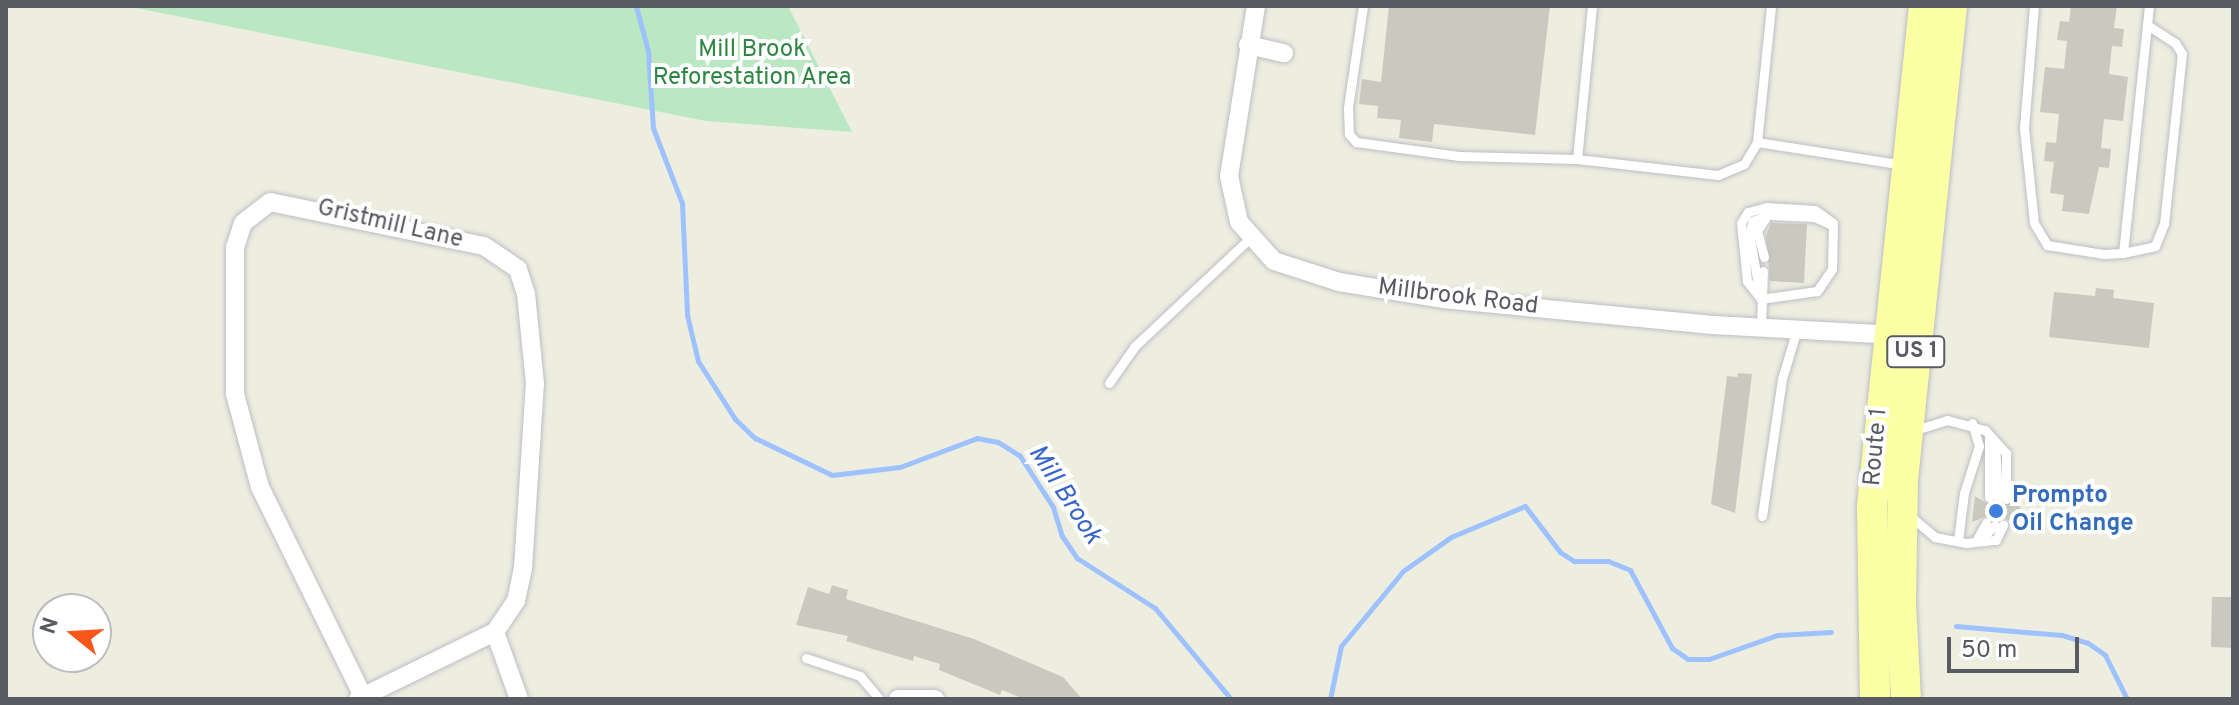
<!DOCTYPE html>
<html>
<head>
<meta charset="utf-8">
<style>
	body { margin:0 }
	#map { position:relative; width:2239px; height:705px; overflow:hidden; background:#edede0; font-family:Overpass,sans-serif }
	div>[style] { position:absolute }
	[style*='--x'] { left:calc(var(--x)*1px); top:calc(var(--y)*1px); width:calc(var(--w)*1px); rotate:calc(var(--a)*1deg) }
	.green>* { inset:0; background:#b9e8c2 }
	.stream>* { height:5px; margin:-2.5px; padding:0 2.5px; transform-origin:2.5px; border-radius:2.5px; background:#9ec2ff }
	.building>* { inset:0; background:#cac9bf }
	.roads { filter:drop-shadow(0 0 2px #bdbec5) drop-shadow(0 0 2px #bdbec5) }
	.lane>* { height:9px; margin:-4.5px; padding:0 4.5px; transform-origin:4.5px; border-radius:4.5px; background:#fff }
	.street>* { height:18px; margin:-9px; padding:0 9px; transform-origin:9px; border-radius:9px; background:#fff }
	.primary>* { height:30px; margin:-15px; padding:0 15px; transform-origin:15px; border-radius:15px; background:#fcffa3 }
	.dots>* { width:22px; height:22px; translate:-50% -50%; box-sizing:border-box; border:4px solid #fff; border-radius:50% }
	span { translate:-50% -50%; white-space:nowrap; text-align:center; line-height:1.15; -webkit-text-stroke:8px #fff; paint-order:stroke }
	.shield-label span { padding:2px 6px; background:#fff; border:2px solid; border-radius:6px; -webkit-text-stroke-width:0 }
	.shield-label { font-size:22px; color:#595b62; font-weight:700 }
	.park-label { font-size:24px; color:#2d8641 }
	.street-label { font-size:24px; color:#595b62 }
	.shop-label { font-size:24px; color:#366cbe; font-weight:700 }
	.left { translate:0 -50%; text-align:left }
	.water-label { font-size:26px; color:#3663cd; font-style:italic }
	.frame { position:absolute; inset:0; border:8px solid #595b62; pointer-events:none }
	.north { position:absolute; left:32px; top:593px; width:80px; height:80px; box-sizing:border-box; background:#fff; border:2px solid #bdbdc0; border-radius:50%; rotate:288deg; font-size:22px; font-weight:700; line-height:32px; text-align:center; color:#595b62 }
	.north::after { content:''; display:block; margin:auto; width:28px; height:36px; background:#f9561a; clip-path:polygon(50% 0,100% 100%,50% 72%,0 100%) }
	.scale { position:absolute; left:1947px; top:637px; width:132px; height:36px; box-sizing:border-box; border:4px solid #595b62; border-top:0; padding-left:10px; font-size:24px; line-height:28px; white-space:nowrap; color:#595b62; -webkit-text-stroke:6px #fff; paint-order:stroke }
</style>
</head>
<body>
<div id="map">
	<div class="green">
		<i style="clip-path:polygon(126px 6px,788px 6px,852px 132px,706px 121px)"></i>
	</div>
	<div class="stream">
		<i style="--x:636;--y:6;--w:47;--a:75.1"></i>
		<i style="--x:648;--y:51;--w:77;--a:86.3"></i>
		<i style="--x:653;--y:128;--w:80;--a:68.9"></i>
		<i style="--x:682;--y:203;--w:112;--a:87.4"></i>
		<i style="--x:687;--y:315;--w:47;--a:76.6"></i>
		<i style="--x:698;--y:361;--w:69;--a:57.5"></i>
		<i style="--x:735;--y:419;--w:28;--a:44"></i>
		<i style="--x:755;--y:438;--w:85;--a:25.7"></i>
		<i style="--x:832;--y:475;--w:68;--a:-6.7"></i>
		<i style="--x:900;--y:467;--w:82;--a:-20.6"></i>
		<i style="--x:977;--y:438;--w:21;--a:11"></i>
		<i style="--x:998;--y:442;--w:26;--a:32"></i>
		<i style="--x:1020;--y:456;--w:61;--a:57.1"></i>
		<i style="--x:1053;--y:507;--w:30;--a:73"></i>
		<i style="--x:1062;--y:536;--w:27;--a:56"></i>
		<i style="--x:1077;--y:558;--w:93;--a:32.7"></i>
		<i style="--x:1155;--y:608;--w:119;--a:50.1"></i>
		<i style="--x:1956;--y:626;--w:106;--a:4.9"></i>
		<i style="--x:2062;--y:635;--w:27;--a:17"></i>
		<i style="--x:2088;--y:643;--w:21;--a:35"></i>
		<i style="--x:2105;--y:655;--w:49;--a:63.4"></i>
		<i style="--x:1330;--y:699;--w:54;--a:-78.3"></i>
		<i style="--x:1341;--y:646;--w:97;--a:-50.4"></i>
		<i style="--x:1403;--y:571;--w:59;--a:-35.3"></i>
		<i style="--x:1451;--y:537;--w:80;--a:-22.7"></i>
		<i style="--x:1525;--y:506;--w:58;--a:52.7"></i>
		<i style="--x:1560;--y:552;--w:17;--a:33"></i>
		<i style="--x:1574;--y:561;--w:34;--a:0"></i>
		<i style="--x:1608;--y:561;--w:24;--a:22"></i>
		<i style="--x:1630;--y:570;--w:89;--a:61.7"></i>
		<i style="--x:1672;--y:648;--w:19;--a:35"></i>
		<i style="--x:1688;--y:659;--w:21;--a:0"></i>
		<i style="--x:1709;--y:659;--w:72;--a:-19.4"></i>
		<i style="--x:1777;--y:635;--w:54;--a:-3.2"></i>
	</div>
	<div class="building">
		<i style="clip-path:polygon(1389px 6px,1550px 6px,1535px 135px,1434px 124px,1432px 142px,1399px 138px,1401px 120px,1377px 118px,1378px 106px,1359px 104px,1362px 79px,1381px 82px)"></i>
		<i style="clip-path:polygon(2071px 6px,2117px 6px,2114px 28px,2124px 29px,2122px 47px,2112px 46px,2109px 74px,2128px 77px,2123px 121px,2104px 119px,2101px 148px,2111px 149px,2109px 168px,2099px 167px,2089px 214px,2062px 211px,2064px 195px,2050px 193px,2054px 162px,2044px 161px,2046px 142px,2056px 143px,2059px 114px,2040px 112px,2045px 67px,2064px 69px,2067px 41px,2057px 40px,2060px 21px,2069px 22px)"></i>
		<i style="clip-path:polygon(1771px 223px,1807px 224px,1804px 283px,1770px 281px,1766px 236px)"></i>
		<i style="clip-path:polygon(2096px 288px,2114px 290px,2113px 298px,2154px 303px,2149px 348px,2049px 337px,2054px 292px,2095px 296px)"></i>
		<i style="clip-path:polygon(1738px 373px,1752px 374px,1735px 513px,1711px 504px,1727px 376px,1737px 377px)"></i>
		<i style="clip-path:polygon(1975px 496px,1988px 504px,2021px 501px,2018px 527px,2005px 518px,1987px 516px,1972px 522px)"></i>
		<i style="clip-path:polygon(832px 585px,848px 590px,846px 599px,974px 639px,1063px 677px,1082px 699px,1024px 699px,1002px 690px,1000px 695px,939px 670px,940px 664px,914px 656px,913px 661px,846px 641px,848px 636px,796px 625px,808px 587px,829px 594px)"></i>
		<i style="clip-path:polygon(2212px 597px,2233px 597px,2233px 648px,2211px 647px)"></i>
	</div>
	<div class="roads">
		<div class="lane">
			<i style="--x:1363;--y:6;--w:103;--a:98.4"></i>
			<i style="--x:1348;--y:108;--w:26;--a:88"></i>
			<i style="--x:1349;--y:134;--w:11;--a:49"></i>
			<i style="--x:1356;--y:142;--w:104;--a:7.7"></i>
			<i style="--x:1459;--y:156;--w:118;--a:1.5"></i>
			<i style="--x:1577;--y:159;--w:142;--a:6.5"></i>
			<i style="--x:1718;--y:175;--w:28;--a:-23"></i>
			<i style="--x:1744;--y:164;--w:26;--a:-59"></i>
			<i style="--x:1757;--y:142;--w:137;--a:-84.1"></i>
			<i style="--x:2034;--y:6;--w:122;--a:94.7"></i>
			<i style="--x:2024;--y:128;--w:96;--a:84"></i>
			<i style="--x:2034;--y:223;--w:26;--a:59"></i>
			<i style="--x:2047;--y:245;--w:58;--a:9"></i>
			<i style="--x:2104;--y:254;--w:19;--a:-3"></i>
			<i style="--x:2123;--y:253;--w:248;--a:-84"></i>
			<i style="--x:1757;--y:142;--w:149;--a:8.9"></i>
			<i style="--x:1577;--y:159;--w:154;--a:-84.4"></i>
			<i style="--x:1767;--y:207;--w:48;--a:3.6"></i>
			<i style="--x:1815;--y:210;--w:22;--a:36"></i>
			<i style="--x:1833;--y:223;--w:46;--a:91.2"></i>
			<i style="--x:1832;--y:269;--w:27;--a:124"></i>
			<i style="--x:1817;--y:291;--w:57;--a:171.9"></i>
			<i style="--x:1761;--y:299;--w:23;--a:-128"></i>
			<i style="--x:1747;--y:281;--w:58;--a:-95.9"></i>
			<i style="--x:1741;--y:223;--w:13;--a:-58"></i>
			<i style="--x:1748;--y:212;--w:20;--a:-15"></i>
			<i style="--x:2123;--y:253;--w:33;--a:-12"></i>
			<i style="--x:2155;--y:246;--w:24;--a:-68"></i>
			<i style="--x:2164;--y:224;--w:171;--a:-84"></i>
			<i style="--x:2182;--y:54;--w:13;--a:-122"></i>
			<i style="--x:2175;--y:43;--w:33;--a:-147"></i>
			<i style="--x:1764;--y:257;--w:27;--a:-105"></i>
			<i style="--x:1757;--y:231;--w:17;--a:-57"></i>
			<i style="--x:1760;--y:296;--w:64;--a:-99.9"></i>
			<i style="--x:1749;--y:233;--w:13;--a:-72"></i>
			<i style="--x:1753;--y:221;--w:17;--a:-21"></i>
			<i style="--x:1769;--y:215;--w:45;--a:2.5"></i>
			<i style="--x:1814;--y:217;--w:17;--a:24"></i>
			<i style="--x:1761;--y:327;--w:56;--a:-88"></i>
			<i style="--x:1109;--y:383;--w:45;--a:-54.9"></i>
			<i style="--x:1135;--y:346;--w:156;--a:-43.2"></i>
			<i style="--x:1915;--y:430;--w:34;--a:-17"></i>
			<i style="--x:1947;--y:420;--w:39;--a:15"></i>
			<i style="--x:1985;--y:430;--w:31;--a:48"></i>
			<i style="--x:2006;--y:453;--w:46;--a:90"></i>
			<i style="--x:1995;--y:442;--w:56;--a:86.9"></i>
			<i style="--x:1989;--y:497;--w:61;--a:-90"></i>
			<i style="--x:1762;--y:516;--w:138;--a:-81.7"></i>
			<i style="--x:1782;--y:379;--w:52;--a:-73.3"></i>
			<i style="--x:1910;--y:516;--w:33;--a:40"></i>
			<i style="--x:1935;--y:537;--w:32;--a:11"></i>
			<i style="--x:1966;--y:543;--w:30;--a:-6"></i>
			<i style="--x:1996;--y:540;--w:17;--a:-65"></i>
			<i style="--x:1980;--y:540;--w:21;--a:-45"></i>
			<i style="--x:1958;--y:541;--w:48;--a:-82.9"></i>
			<i style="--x:1964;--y:493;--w:49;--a:-72.3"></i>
			<i style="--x:1979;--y:446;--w:24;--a:-107"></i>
			<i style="--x:1976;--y:541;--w:21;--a:-61"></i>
			<i style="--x:806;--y:658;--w:57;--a:18.4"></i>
			<i style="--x:860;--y:676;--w:30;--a:50"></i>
		</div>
		<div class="street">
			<i style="--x:1256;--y:6;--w:172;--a:99"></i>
			<i style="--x:1229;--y:176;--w:47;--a:77.7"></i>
			<i style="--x:1239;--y:222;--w:52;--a:48.1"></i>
			<i style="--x:1274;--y:261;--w:68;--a:17.9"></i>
			<i style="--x:1339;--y:282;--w:105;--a:9.3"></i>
			<i style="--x:1443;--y:299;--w:271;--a:5.5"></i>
			<i style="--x:1713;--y:325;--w:183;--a:3.1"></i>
			<i style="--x:1248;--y:45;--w:37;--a:13"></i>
			<i style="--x:495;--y:632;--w:71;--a:70.3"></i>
			<i style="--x:358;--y:699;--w:153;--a:-26.1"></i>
			<i style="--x:495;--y:632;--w:37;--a:-56"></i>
			<i style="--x:516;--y:601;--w:34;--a:-78"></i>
			<i style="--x:523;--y:568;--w:184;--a:-86.3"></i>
			<i style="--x:535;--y:384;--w:90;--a:-95.7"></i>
			<i style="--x:526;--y:294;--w:26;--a:-108"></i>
			<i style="--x:518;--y:269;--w:41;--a:-145.9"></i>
			<i style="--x:484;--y:246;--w:218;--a:-168.4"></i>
			<i style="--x:270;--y:202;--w:34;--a:142"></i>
			<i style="--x:243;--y:223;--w:25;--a:108"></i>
			<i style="--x:235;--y:247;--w:147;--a:90"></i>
			<i style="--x:235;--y:394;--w:96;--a:75"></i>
			<i style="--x:260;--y:487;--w:233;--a:63.8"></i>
			<i style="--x:898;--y:699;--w:37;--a:0"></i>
		</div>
		<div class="primary">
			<i style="--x:1875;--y:699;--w:193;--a:-90.9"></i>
			<i style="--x:1872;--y:506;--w:503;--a:-84.06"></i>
			<i style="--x:1906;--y:699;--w:94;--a:-93"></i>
			<i style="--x:1901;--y:605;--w:125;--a:-89.1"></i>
			<i style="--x:1903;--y:480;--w:477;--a:-84.1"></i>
		</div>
	</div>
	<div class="dots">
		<i style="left:1996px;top:511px;background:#3f7fe0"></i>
	</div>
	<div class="shield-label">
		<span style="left:1916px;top:352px">US 1</span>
	</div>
	<div class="park-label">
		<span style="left:752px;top:65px">Mill Brook<br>Reforestation Area</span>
	</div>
	<div class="street-label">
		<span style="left:390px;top:225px;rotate:13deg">Gristmill Lane</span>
		<span style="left:1458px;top:298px;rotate:7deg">Millbrook Road</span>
		<span style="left:1877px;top:447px;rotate:-85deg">Route 1</span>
	</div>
	<div class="shop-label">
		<span class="left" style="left:2012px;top:511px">Prompto<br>Oil Change</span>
	</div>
	<div class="water-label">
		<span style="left:1064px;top:495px;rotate:57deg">Mill Brook</span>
	</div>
	<div class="frame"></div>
	<div class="north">N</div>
	<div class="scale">50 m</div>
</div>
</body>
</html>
